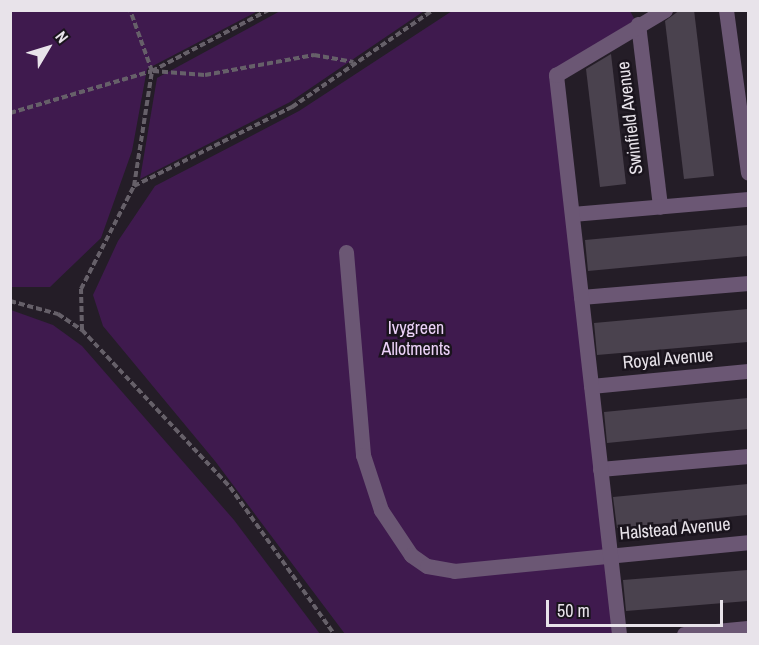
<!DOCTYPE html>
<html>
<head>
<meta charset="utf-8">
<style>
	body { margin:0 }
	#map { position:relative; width:759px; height:645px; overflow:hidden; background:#241d27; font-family:"Archivo Narrow",sans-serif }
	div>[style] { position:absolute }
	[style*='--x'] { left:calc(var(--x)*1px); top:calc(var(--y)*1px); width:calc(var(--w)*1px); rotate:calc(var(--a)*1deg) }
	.green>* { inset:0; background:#3f1a4e }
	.building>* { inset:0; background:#4a424e }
	.path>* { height:4px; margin-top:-2px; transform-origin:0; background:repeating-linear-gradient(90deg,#666069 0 6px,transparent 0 9px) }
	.minor>* { height:15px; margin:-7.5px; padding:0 7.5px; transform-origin:7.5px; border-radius:7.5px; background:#6b5774 }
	span { translate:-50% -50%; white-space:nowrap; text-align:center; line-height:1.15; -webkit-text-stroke:5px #1a141d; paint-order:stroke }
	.street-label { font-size:18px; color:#e8e3ea }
	.park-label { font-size:18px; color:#ecd2f8 }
	.frame { position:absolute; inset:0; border:12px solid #e8e3ea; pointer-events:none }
	.north { position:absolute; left:18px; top:18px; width:60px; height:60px; -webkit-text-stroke:4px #1a141d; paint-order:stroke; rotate:52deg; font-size:16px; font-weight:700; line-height:24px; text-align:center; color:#e8e3ea }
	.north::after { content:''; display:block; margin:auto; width:21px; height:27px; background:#e8e3ea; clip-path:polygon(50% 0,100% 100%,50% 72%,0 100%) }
	.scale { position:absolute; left:546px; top:600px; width:177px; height:27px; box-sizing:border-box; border:3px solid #e8e3ea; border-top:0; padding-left:8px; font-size:18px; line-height:21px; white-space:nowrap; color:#e8e3ea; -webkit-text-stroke:4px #1a141d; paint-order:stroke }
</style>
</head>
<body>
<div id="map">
	<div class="green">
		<i style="clip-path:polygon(11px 10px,258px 11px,147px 69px,132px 151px,101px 238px,50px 287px,11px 287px)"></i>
		<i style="clip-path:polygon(282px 10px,424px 11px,290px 102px,140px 179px,157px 78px)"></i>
		<i style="clip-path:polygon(452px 11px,630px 11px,635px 20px,550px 74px,614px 634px,345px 634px,215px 461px,103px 326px,93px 295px,118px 241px,155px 186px,299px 111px)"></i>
		<i style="clip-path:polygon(11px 310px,53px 325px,82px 346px,234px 520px,320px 634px,11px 634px)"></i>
	</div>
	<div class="building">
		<i style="clip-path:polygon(680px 10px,694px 10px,714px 176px,684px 179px,665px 21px)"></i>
		<i style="clip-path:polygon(611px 54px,626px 184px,600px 187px,586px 69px)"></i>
		<i style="clip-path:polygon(748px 225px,748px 256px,588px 271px,585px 240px)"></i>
		<i style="clip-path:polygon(748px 309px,748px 342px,597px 355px,594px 323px)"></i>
		<i style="clip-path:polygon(748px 398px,748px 429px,607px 443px,604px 412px)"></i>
		<i style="clip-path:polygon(748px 484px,748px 515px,617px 528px,613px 497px)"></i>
		<i style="clip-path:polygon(748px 570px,748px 601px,626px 611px,623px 580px)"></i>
	</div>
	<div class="path">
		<i style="--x:153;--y:71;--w:52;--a:4.4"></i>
		<i style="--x:205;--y:75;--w:111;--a:-10.4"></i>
		<i style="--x:314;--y:55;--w:40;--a:10"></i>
		<i style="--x:10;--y:113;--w:148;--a:-16.5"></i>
		<i style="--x:152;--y:71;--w:131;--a:-27.7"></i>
		<i style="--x:134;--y:186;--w:177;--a:-26.6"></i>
		<i style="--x:292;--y:107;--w:171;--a:-34.5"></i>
		<i style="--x:10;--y:301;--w:50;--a:15.2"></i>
		<i style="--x:58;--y:314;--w:29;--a:34"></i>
		<i style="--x:82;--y:330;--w:216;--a:46.7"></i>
		<i style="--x:230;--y:487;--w:180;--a:54.7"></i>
		<i style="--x:82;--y:330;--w:41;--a:-91.4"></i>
		<i style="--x:81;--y:289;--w:116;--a:-62.8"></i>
		<i style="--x:134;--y:186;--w:116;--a:-81.1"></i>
		<i style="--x:152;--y:71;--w:65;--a:-109.8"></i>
	</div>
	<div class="minor">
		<i style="--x:726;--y:10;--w:164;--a:82.3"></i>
		<i style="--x:638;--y:24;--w:184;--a:83.1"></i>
		<i style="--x:572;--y:214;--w:177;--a:-4.9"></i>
		<i style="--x:346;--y:252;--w:204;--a:85.2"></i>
		<i style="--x:363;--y:455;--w:58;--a:71.9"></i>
		<i style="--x:381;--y:510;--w:54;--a:56.3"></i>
		<i style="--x:411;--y:555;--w:19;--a:35"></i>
		<i style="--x:427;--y:566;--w:27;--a:10"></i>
		<i style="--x:454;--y:571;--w:295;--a:-5.6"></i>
		<i style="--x:581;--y:297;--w:168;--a:-4.8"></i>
		<i style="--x:591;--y:386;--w:158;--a:-5.5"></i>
		<i style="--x:600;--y:469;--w:149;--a:-5"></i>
		<i style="--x:619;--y:634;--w:563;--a:-96.43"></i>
		<i style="--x:556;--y:75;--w:127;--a:-30.8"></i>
		<i style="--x:684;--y:634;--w:64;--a:-5.4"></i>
	</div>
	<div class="street-label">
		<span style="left:630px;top:118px;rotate:-97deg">Swinfield Avenue</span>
		<span style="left:668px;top:359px;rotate:-5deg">Royal Avenue</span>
		<span style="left:675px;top:529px;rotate:-5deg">Halstead Avenue</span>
	</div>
	<div class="park-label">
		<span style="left:416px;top:339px">Ivygreen<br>Allotments</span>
	</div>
	<div class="frame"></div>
	<div class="north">N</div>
	<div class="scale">50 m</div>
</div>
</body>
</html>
